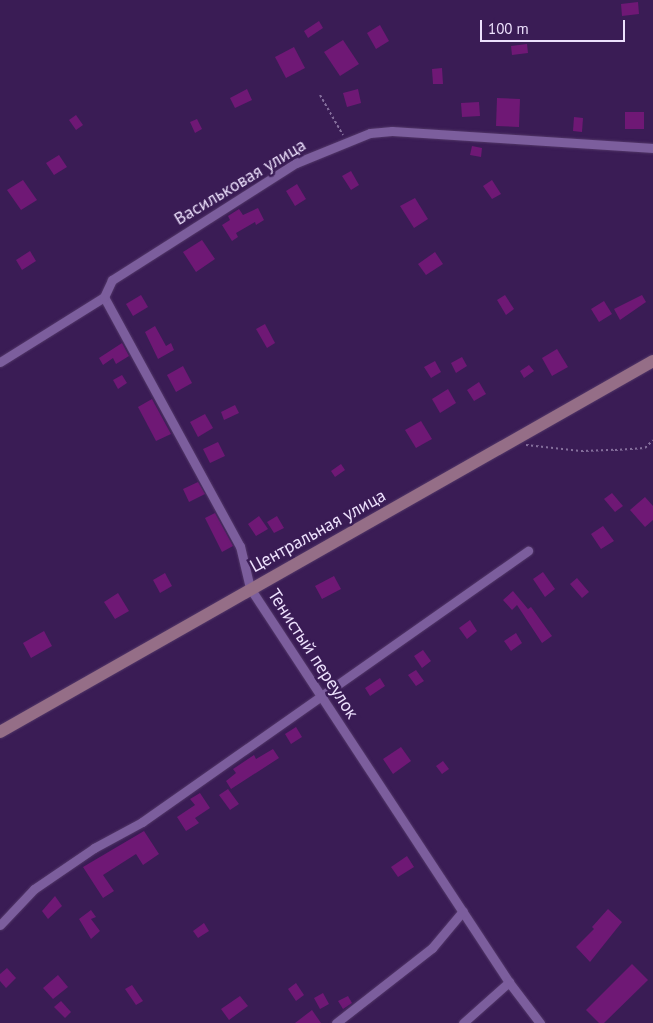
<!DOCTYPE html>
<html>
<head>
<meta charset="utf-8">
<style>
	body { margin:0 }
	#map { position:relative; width:653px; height:1023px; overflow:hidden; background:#3a1c55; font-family:"PT Sans",sans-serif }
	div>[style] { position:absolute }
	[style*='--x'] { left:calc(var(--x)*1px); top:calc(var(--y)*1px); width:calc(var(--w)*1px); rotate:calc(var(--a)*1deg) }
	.building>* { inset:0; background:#6f1875 }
	.path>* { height:2px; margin-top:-1px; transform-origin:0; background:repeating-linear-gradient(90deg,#856f9c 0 2.5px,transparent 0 5px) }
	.roads { filter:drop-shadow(0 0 1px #523768) drop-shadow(0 0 1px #523768) }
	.street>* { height:9px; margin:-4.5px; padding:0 4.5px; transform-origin:4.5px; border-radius:4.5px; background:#7c5e9d }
	.secondary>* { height:12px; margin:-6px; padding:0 6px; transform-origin:6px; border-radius:6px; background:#956e87 }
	span { translate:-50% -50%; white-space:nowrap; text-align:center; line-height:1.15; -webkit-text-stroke:5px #3a1c55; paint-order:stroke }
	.street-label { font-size:18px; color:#ede1fd }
	.scale { position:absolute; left:480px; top:20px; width:145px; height:22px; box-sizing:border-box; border:2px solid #ede1fd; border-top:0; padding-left:6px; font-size:15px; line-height:18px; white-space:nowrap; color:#ede1fd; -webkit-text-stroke:4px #3a1c55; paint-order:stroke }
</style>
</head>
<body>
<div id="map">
	<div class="building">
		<i style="clip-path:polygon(638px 2px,639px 14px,622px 16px,621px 4px)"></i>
		<i style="clip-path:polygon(319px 21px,323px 28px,308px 38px,304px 31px)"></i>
		<i style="clip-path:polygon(380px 25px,389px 41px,376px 49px,367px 33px)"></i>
		<i style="clip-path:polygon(343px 40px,359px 64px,340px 76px,324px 52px)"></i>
		<i style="clip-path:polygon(527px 44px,528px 53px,512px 55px,511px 46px)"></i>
		<i style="clip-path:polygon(294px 47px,305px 68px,286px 78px,275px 57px)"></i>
		<i style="clip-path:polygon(442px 68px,443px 84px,433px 84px,432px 69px)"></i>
		<i style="clip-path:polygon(247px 89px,252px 100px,235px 108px,230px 98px)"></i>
		<i style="clip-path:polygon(358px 89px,361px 103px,347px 107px,343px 93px)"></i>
		<i style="clip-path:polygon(497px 98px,520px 99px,519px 127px,496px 126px)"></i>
		<i style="clip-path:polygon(479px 102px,480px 116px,462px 117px,461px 103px)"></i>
		<i style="clip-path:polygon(625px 112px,644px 112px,644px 129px,625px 129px)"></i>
		<i style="clip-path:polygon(76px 115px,83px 125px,76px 130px,69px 120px)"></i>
		<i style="clip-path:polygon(574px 117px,583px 118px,582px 132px,573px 131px)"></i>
		<i style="clip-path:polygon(197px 119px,202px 129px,195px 133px,190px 122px)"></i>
		<i style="clip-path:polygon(472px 146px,482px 148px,481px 157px,470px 155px)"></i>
		<i style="clip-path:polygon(59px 155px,67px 167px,54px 175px,46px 163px)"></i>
		<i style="clip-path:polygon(351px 171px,359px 185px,351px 190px,342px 176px)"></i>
		<i style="clip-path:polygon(23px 180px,37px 200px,21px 210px,7px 190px)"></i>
		<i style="clip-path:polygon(492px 180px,501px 194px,492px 199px,483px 186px)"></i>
		<i style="clip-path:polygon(297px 184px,306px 199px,295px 206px,286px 191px)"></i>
		<i style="clip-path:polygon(415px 198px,428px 219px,414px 228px,400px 206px)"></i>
		<i style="clip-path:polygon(258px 208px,264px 220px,256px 225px,255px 222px,236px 233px,238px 237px,232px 241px,222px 225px,230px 220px,228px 216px,239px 209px,243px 215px)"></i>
		<i style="clip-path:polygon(202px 240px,215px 259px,196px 272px,183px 252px)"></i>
		<i style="clip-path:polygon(30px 251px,36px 261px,22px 270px,16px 260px)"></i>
		<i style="clip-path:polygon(435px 252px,443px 264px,426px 275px,418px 264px)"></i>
		<i style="clip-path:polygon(141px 295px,148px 307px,133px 316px,126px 304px)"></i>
		<i style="clip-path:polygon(505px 295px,514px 309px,506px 315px,497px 300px)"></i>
		<i style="clip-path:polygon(642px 295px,646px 302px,620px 320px,614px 309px)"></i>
		<i style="clip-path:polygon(604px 301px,612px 314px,599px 322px,591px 309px)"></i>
		<i style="clip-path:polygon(265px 324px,275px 343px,267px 348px,256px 329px)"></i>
		<i style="clip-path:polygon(155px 326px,166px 346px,171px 343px,174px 350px,158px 359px,145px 332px)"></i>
		<i style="clip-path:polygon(122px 343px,129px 356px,116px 364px,113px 358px,103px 365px,99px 358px)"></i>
		<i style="clip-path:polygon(557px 349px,568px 367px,552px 376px,542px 358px)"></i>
		<i style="clip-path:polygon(462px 357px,467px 366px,456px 373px,451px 363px)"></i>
		<i style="clip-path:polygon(435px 361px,441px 372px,431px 378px,424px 367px)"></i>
		<i style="clip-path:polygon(529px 365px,534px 371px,524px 378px,520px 371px)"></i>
		<i style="clip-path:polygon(183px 366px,192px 383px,176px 392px,167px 375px)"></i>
		<i style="clip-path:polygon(122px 375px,127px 383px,118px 389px,113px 380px)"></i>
		<i style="clip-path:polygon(479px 382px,486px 394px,474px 401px,467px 390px)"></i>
		<i style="clip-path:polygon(448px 389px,456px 403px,440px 413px,432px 399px)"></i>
		<i style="clip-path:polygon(152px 399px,171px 434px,156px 441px,138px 407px)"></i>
		<i style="clip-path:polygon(235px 405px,239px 413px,224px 420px,221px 412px)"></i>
		<i style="clip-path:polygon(205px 414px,213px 428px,198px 437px,190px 422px)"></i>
		<i style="clip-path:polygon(421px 421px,432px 439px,416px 448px,405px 430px)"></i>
		<i style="clip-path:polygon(218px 442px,225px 456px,210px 463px,203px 449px)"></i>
		<i style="clip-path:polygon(341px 464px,345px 470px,335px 477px,331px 471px)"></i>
		<i style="clip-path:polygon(198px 482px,205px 494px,189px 502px,183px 489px)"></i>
		<i style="clip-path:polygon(612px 493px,623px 506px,615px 512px,604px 499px)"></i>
		<i style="clip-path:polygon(645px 497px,653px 506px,653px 520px,645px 527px,630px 510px)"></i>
		<i style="clip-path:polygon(215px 513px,233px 546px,222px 552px,205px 518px)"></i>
		<i style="clip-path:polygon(259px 516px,268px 529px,256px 536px,248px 524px)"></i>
		<i style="clip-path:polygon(277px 516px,284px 528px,274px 533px,267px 522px)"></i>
		<i style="clip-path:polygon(603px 526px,614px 541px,601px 549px,591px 534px)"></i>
		<i style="clip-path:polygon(543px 572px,555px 589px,545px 597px,533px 579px)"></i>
		<i style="clip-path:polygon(165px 573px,172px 586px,160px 593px,153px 580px)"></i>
		<i style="clip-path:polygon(334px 576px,341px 589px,322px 599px,315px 586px)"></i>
		<i style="clip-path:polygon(577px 578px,589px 592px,582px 598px,570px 584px)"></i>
		<i style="clip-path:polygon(513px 591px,528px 609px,531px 607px,552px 636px,542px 643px,517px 605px,512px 610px,503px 600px)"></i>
		<i style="clip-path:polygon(118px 593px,129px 611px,115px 619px,104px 602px)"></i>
		<i style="clip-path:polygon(470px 620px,477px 631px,467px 639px,459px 628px)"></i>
		<i style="clip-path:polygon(44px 631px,52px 646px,31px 658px,23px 643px)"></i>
		<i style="clip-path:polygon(516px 633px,522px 643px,511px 651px,504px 641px)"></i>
		<i style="clip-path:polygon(423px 650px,431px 661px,422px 668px,414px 656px)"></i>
		<i style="clip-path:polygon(416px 670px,424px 681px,416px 686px,408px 675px)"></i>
		<i style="clip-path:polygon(380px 678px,385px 686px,370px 696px,365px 688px)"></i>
		<i style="clip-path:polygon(296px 727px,302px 737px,291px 744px,285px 734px)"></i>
		<i style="clip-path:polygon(401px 747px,411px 761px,393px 774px,383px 759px)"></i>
		<i style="clip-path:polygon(273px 749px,279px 758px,231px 789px,226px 781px,236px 773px,233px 769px,254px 755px,256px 759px)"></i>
		<i style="clip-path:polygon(443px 761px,449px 769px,442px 774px,436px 766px)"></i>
		<i style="clip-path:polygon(228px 789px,239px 804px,230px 810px,219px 795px)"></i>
		<i style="clip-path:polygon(200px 793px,210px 808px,195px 818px,199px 823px,186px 831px,177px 817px,195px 805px,190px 799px)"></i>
		<i style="clip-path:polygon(144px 831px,159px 854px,143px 865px,136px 854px,103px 875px,114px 891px,103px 898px,83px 867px)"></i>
		<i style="clip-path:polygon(407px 856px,414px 867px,398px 877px,391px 867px)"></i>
		<i style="clip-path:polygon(55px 896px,62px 906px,48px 919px,42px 911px)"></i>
		<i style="clip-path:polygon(608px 909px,622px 922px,590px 962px,576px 947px,594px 929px,592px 927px)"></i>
		<i style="clip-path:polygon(91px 910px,96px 917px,91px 919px,100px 931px,91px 939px,79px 919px)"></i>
		<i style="clip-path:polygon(204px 923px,209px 931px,198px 938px,193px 931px)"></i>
		<i style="clip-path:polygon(632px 964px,648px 980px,604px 1023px,599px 1023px,586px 1010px)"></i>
		<i style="clip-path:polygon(7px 968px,16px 978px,6px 988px,0 981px,0 974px)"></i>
		<i style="clip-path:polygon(58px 975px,68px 987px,53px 999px,43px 988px)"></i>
		<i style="clip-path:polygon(296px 983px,304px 995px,296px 1001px,288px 989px)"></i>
		<i style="clip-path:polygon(132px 985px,143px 1001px,136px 1005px,125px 989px)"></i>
		<i style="clip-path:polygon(323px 993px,329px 1004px,320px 1009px,314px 998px)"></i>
		<i style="clip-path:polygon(240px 996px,248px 1006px,229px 1020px,221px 1009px)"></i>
		<i style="clip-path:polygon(348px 996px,352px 1003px,343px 1009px,338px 1001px)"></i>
		<i style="clip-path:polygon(61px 1001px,71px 1012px,65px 1018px,54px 1007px)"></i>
		<i style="clip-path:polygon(312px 1010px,321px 1023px,295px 1023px)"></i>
	</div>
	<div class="path">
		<i style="--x:320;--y:95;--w:46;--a:60.1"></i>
		<i style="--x:526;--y:445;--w:55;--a:6.2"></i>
		<i style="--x:581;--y:451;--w:34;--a:-2"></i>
		<i style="--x:615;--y:450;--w:30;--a:-4"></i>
		<i style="--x:645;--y:448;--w:11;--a:-45"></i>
	</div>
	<div class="roads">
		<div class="street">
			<i style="--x:104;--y:297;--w:284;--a:61.4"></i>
			<i style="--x:240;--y:546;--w:43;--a:76.6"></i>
			<i style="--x:250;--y:588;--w:470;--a:56.7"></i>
			<i style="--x:508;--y:981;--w:53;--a:52.7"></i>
			<i style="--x:0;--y:362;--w:123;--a:-32"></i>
			<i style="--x:104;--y:297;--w:19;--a:-65"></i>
			<i style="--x:112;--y:280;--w:218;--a:-32.5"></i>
			<i style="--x:296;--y:163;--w:80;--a:-22.1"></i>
			<i style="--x:370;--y:133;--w:22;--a:-5"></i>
			<i style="--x:392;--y:131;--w:262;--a:3.7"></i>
			<i style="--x:0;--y:925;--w:50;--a:-46.6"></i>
			<i style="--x:34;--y:889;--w:73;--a:-34.3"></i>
			<i style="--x:94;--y:848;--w:55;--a:-28.4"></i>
			<i style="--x:142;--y:822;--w:472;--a:-35.1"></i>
			<i style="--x:336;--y:1023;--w:122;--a:-38"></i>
			<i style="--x:432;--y:948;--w:48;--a:-50"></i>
			<i style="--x:463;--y:1023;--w:62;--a:-41.7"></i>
		</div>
		<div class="secondary">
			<i style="--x:0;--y:732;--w:751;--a:-29.6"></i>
		</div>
	</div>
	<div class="street-label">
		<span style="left:240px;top:182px;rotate:-31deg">Васильковая улица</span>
		<span style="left:318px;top:531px;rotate:-29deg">Центральная улица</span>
		<span style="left:313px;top:654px;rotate:57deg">Тенистый переулок</span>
	</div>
	<div class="scale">100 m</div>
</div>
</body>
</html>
